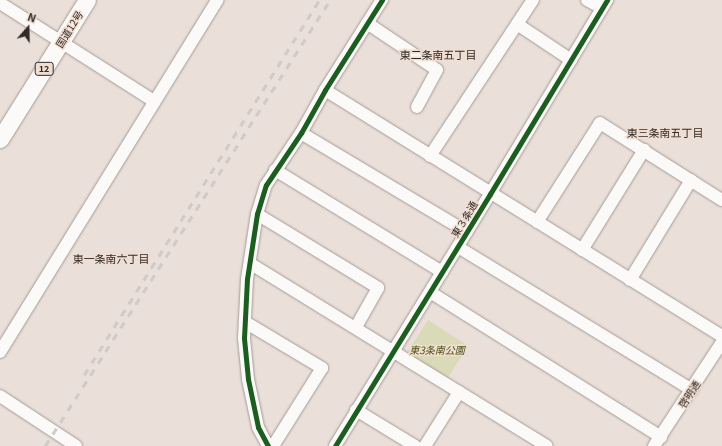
<!DOCTYPE html>
<html>
<head>
<meta charset="utf-8">
<style>
	body { margin:0 }
	#map { position:relative; width:722px; height:446px; overflow:hidden; background:#eadfd9; font-family:Georgia,"Noto Sans JP",serif }
	div>[style] { position:absolute }
	[style*='--x'] { left:calc(var(--x)*1px); top:calc(var(--y)*1px); width:calc(var(--w)*1px); rotate:calc(var(--a)*1deg) }
	.green>* { inset:0; background:#dadab9 }
	.roads { filter:drop-shadow(0 0 1px #a49b96) drop-shadow(0 0 1px #a49b96) }
	.minor>* { height:12px; margin:-6px; padding:0 6px; transform-origin:6px; border-radius:6px; background:#fcfaf9 }
	.highway>* { height:17px; margin:-8.5px; padding:0 8.5px; transform-origin:8.5px; border-radius:8.5px; background:#fcfaf9 }
	.rail>* { height:2.5px; margin-top:-1.25px; transform-origin:0; background:repeating-linear-gradient(90deg,#cecbc9 0 7px,transparent 0 14px) }
	.cycleway>* { height:5px; margin:-2.5px; padding:0 2.5px; transform-origin:2.5px; border-radius:2.5px; background:#1b5e20 }
	span { translate:-50% -50%; white-space:nowrap; text-align:center; line-height:1.15; -webkit-text-stroke:3px #f1ded2; paint-order:stroke }
	.shield-label span { padding:1px 3px; background:#f1ded2; border:1px solid; border-radius:3px; -webkit-text-stroke-width:0 }
	.shield-label { font-size:9px; color:#312a26; font-weight:700 }
	.street-label { font-size:10px; color:#312a26 }
	.park-label { font-size:10px; color:#495010; font-style:italic }
	.neighbourhood-label { font-size:11px; color:#312a26 }
	.north { position:absolute; left:8px; top:8px; width:40px; height:40px; -webkit-text-stroke:3px #f1ded2; paint-order:stroke; rotate:20deg; font-size:11px; font-weight:700; line-height:16px; text-align:center; color:#312a26 }
	.north::after { content:''; display:block; margin:auto; width:14px; height:18px; background:#312a26; clip-path:polygon(50% 0,100% 100%,50% 72%,0 100%) }
</style>
</head>
<body>
<div id="map">
	<div class="green">
		<i style="clip-path:polygon(428px 320px,468px 346px,447px 379px,407px 353px)"></i>
	</div>
	<div class="roads">
		<div class="minor">
			<i style="--x:587;--y:0;--w:17;--a:28"></i>
			<i style="--x:0;--y:3;--w:183;--a:32.5"></i>
			<i style="--x:367;--y:23;--w:84;--a:33.9"></i>
			<i style="--x:437;--y:70;--w:42;--a:118.4"></i>
			<i style="--x:517;--y:24;--w:65;--a:33.7"></i>
			<i style="--x:325;--y:90;--w:467;--a:31.8"></i>
			<i style="--x:301;--y:133;--w:193;--a:30.8"></i>
			<i style="--x:430;--y:156;--w:187;--a:-56.6"></i>
			<i style="--x:275;--y:170;--w:196;--a:31.4"></i>
			<i style="--x:257;--y:214;--w:142;--a:31.4"></i>
			<i style="--x:378;--y:288;--w:45;--a:119.4"></i>
			<i style="--x:537;--y:222;--w:117;--a:-57.5"></i>
			<i style="--x:600;--y:123;--w:144;--a:32.3"></i>
			<i style="--x:458;--y:247;--w:274;--a:31.4"></i>
			<i style="--x:582;--y:250;--w:118;--a:-58.2"></i>
			<i style="--x:251;--y:264;--w:347;--a:31.6"></i>
			<i style="--x:630;--y:280;--w:117;--a:-58.6"></i>
			<i style="--x:430;--y:292;--w:273;--a:32.1"></i>
			<i style="--x:245;--y:322;--w:90;--a:30.9"></i>
			<i style="--x:322;--y:368;--w:92;--a:122.1"></i>
			<i style="--x:0;--y:352;--w:414;--a:-58.3"></i>
			<i style="--x:0;--y:396;--w:91;--a:33.3"></i>
			<i style="--x:356;--y:410;--w:69;--a:31.4"></i>
			<i style="--x:268;--y:446;--w:21;--a:-118"></i>
			<i style="--x:258;--y:427;--w:49;--a:-101.8"></i>
			<i style="--x:248;--y:379;--w:41;--a:-95.6"></i>
			<i style="--x:244;--y:338;--w:59;--a:-87.1"></i>
			<i style="--x:247;--y:279;--w:66;--a:-81.3"></i>
			<i style="--x:257;--y:214;--w:30;--a:-73"></i>
			<i style="--x:266;--y:185;--w:63;--a:-56.1"></i>
			<i style="--x:301;--y:133;--w:49;--a:-60.8"></i>
			<i style="--x:325;--y:90;--w:107;--a:-57.7"></i>
			<i style="--x:335;--y:446;--w:296;--a:-58.4"></i>
			<i style="--x:490;--y:194;--w:227;--a:-58.9"></i>
			<i style="--x:425;--y:446;--w:64;--a:-57.8"></i>
			<i style="--x:654;--y:446;--w:124;--a:-56.8"></i>
		</div>
		<div class="highway">
			<i style="--x:0;--y:139;--w:164;--a:-58"></i>
		</div>
	</div>
	<div class="rail">
		<i style="--x:84;--y:375;--w:443;--a:-57.9"></i>
		<i style="--x:45;--y:446;--w:529;--a:-57.42"></i>
	</div>
	<div class="cycleway">
		<i style="--x:268;--y:446;--w:21;--a:-118"></i>
		<i style="--x:258;--y:427;--w:49;--a:-101.8"></i>
		<i style="--x:248;--y:379;--w:41;--a:-95.6"></i>
		<i style="--x:244;--y:338;--w:59;--a:-87.1"></i>
		<i style="--x:247;--y:279;--w:66;--a:-81.3"></i>
		<i style="--x:257;--y:214;--w:30;--a:-73"></i>
		<i style="--x:266;--y:185;--w:63;--a:-56.1"></i>
		<i style="--x:301;--y:133;--w:49;--a:-60.8"></i>
		<i style="--x:325;--y:90;--w:107;--a:-57.7"></i>
		<i style="--x:335;--y:446;--w:296;--a:-58.4"></i>
		<i style="--x:490;--y:194;--w:227;--a:-58.9"></i>
	</div>
	<div class="shield-label">
		<span style="left:44px;top:69px">12</span>
	</div>
	<div class="street-label">
		<span style="left:69px;top:29px;rotate:-58deg">国道12号</span>
		<span style="left:464px;top:219px;rotate:-59deg">東３条通</span>
		<span style="left:689px;top:394px;rotate:-57deg">啓明通</span>
	</div>
	<div class="park-label">
		<span style="left:437px;top:350px">東3条南公園</span>
	</div>
	<div class="neighbourhood-label">
		<span style="left:438px;top:54px">東二条南五丁目</span>
		<span style="left:665px;top:132px">東三条南五丁目</span>
		<span style="left:111px;top:258px">東一条南六丁目</span>
	</div>
	<div class="north">N</div>
</div>
</body>
</html>
